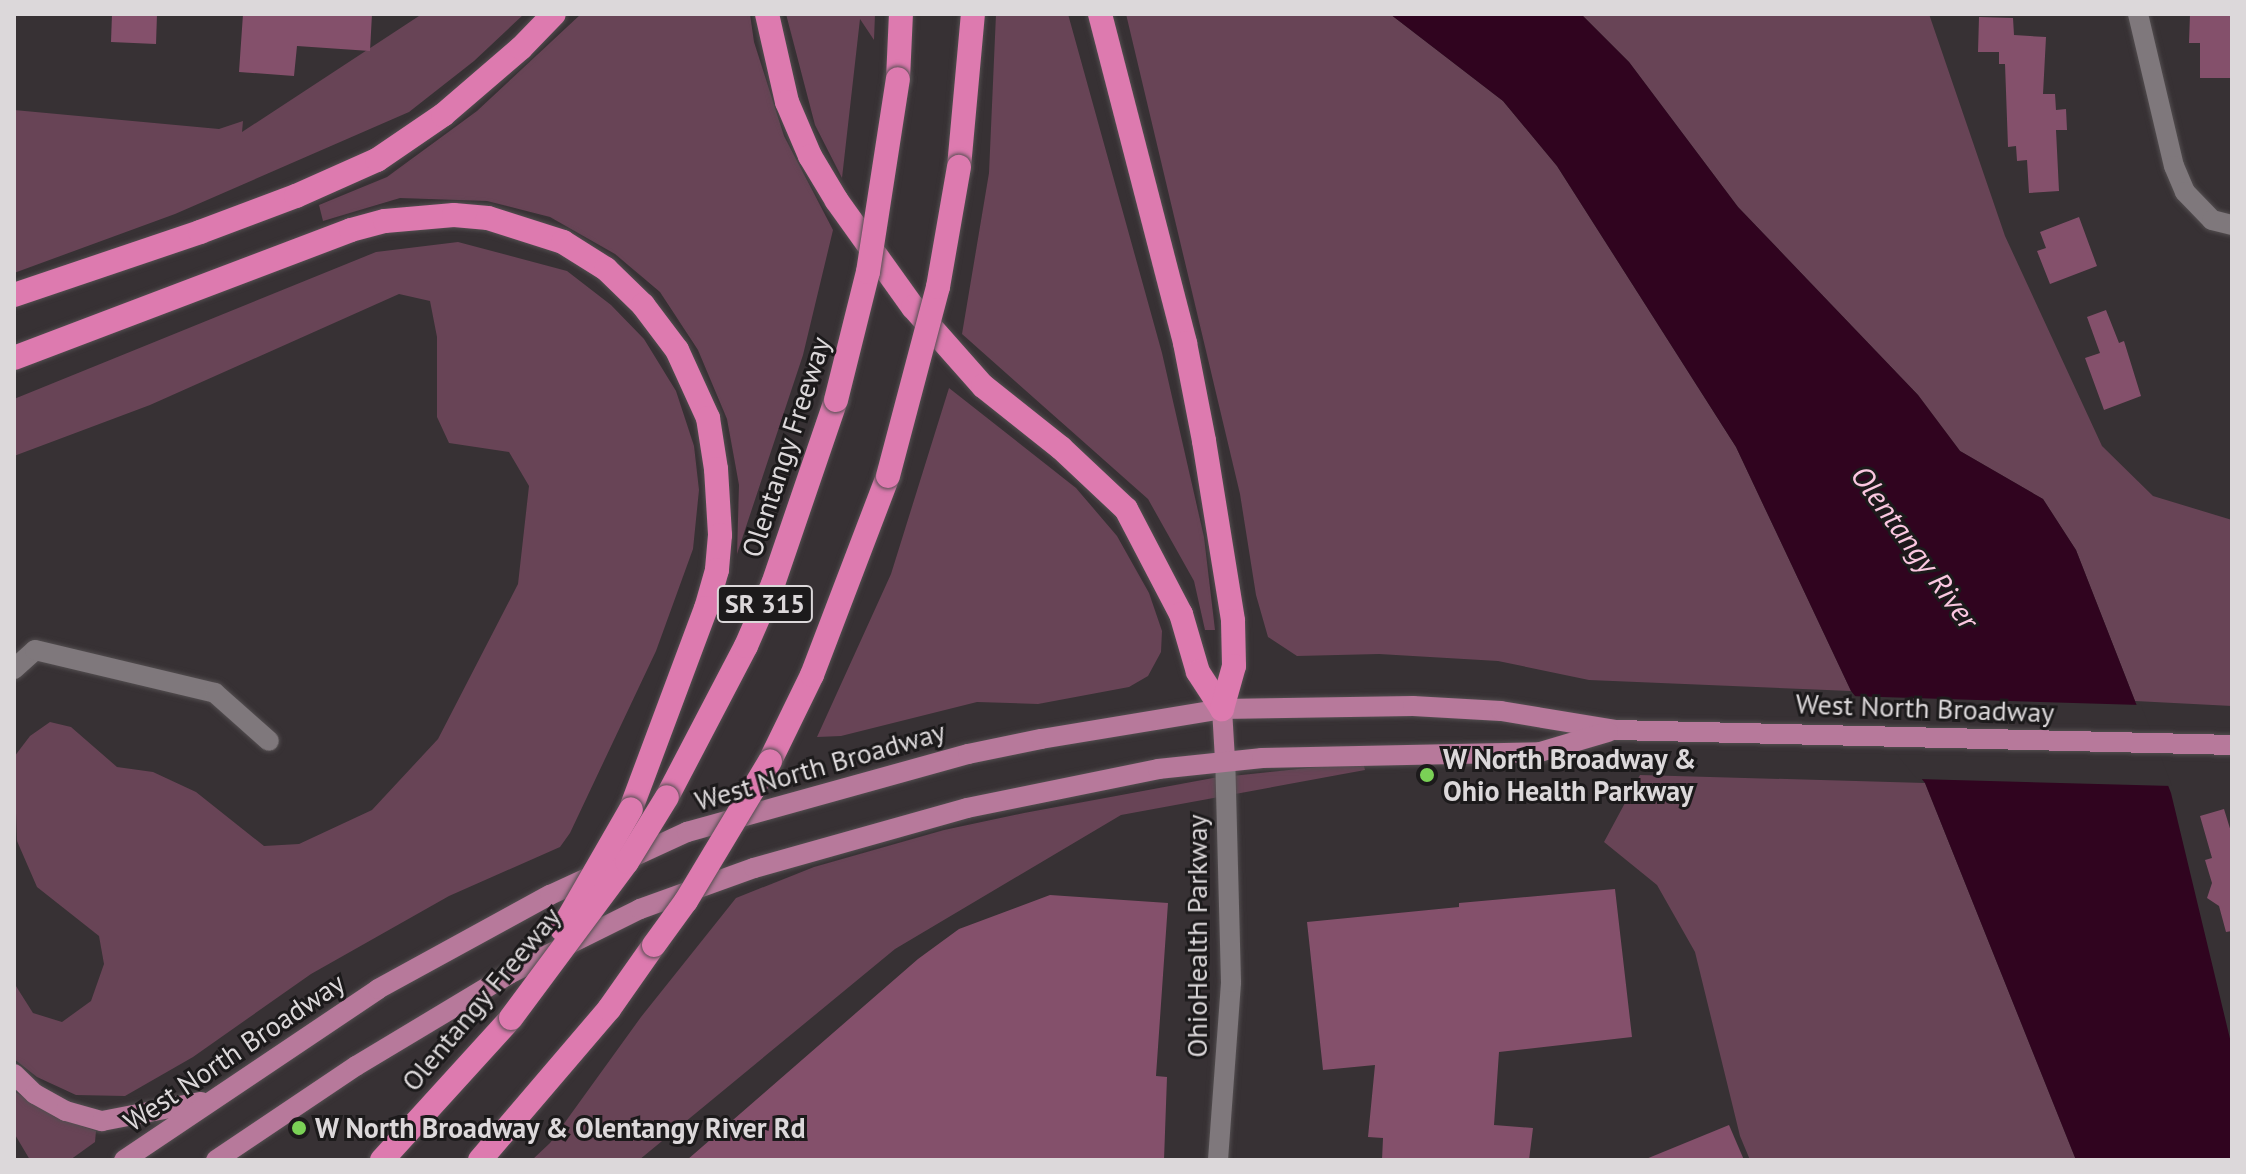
<!DOCTYPE html>
<html>
<head>
<meta charset="utf-8">
<style>
	body { margin:0 }
	#map { position:relative; width:2246px; height:1174px; overflow:hidden; background:#373134; font-family:"PT Sans",sans-serif }
	div>[style] { position:absolute }
	[style*='--x'] { left:calc(var(--x)*1px); top:calc(var(--y)*1px); width:calc(var(--w)*1px); rotate:calc(var(--a)*1deg) }
	.green>* { inset:0; background:#684456 }
	.water>* { inset:0; background:#30041f }
	.pier>* { inset:0; background:#373134 }
	.building>* { inset:0; background:#84506b }
	.roads { filter:drop-shadow(0 0 2px #534e50) drop-shadow(0 0 2px #534e50) }
	.minor>* { height:20px; margin:-10px; padding:0 10px; transform-origin:10px; border-radius:10px; background:#7f787c }
	.major>* { height:20px; margin:-10px; padding:0 10px; transform-origin:10px; border-radius:10px; background:#b7799b }
	.highway>* { height:24px; margin:-12px; padding:0 12px; transform-origin:12px; border-radius:12px; background:#dd7aaf }
	.bridges { filter:drop-shadow(0 0 2px #534e50) drop-shadow(0 0 2px #534e50) }
	.highway-bridge>* { height:24px; margin:-12px; padding:0 12px; transform-origin:12px; border-radius:12px; background:#dd7aaf }
	.dots>* { width:22px; height:22px; translate:-50% -50%; box-sizing:border-box; border:4px solid #1c1a1b; border-radius:50% }
	span { translate:-50% -50%; white-space:nowrap; text-align:center; line-height:1.15; -webkit-text-stroke:6px #1c1a1b; paint-order:stroke }
	.shield-label span { padding:2px 6px; background:#1c1a1b; border:2px solid; border-radius:6px; -webkit-text-stroke-width:0 }
	.shield-label { font-size:26px; color:#dcd8da; font-weight:700 }
	.street-label { font-size:28px; color:#dcd8da }
	.poi-label { font-size:28px; color:#dcd8da; font-weight:700 }
	.left { translate:0 -50%; text-align:left }
	.water-label { font-size:30px; color:#fac7e0; font-style:italic }
	.frame { position:absolute; inset:0; border:16px solid #dcd8da; pointer-events:none }
</style>
</head>
<body>
<div id="map">
	<div class="green">
		<i style="clip-path:polygon(422px 14px,524px 14px,474px 61px,409px 112px,175px 214px,14px 273px,14px 110px,219px 129px,243px 121px,242px 132px)"></i>
		<i style="clip-path:polygon(581px 14px,750px 14px,754px 42px,784px 136px,833px 230px,803px 355px,737px 554px,739px 485px,727px 419px,698px 350px,660px 292px,615px 254px,550px 217px,487px 201px,400px 198px,323px 221px,319px 205px,387px 177px,477px 111px)"></i>
		<i style="clip-path:polygon(786px 14px,875px 14px,874px 40px,860px 19px,842px 178px,815px 125px)"></i>
		<i style="clip-path:polygon(996px 14px,1068px 14px,1162px 353px,1204px 537px,1215px 630px,1205px 630px,1194px 581px,1148px 499px,962px 334px,989px 173px)"></i>
		<i style="clip-path:polygon(1126px 14px,1390px 14px,1503px 101px,1557px 166px,1736px 447px,1851px 691px,1589px 680px,1498px 661px,1379px 654px,1297px 656px,1268px 637px,1256px 595px,1240px 494px)"></i>
		<i style="clip-path:polygon(1581px 14px,1929px 14px,2005px 236px,2102px 446px,2153px 496px,2232px 520px,2232px 706px,2135px 701px,2076px 550px,2043px 499px,1960px 451px,1918px 395px,1738px 207px,1629px 62px)"></i>
		<i style="clip-path:polygon(458px 242px,567px 271px,611px 305px,644px 339px,676px 391px,694px 446px,699px 490px,693px 549px,656px 651px,570px 833px,560px 847px,449px 896px,311px 974px,193px 1057px,125px 1096px,76px 1095px,37px 1077px,14px 1059px,14px 983px,33px 1013px,62px 1022px,91px 1001px,104px 964px,99px 936px,37px 887px,17px 841px,14px 757px,30px 736px,50px 722px,71px 727px,117px 767px,153px 772px,196px 792px,264px 846px,299px 844px,372px 810px,438px 739px,518px 584px,529px 486px,509px 452px,449px 443px,437px 417px,437px 337px,430px 301px,399px 294px,150px 405px,14px 456px,14px 399px,376px 252px)"></i>
		<i style="clip-path:polygon(949px 388px,1076px 488px,1117px 536px,1149px 593px,1162px 631px,1161px 652px,1148px 676px,1129px 687px,1038px 704px,977px 702px,841px 736px,817px 737px,891px 574px)"></i>
		<i style="clip-path:polygon(1363px 762px,1365px 770px,1121px 815px,895px 949px,639px 1160px,532px 1160px,550px 1143px,641px 1017px,736px 898px,814px 867px,944px 830px,1024px 813px,1213px 778px)"></i>
		<i style="clip-path:polygon(1640px 775px,1925px 783px,2076px 1160px,1750px 1160px,1740px 1136px,1695px 952px,1657px 885px,1604px 842px)"></i>
		<i style="clip-path:polygon(14px 1091px,55px 1117px,96px 1131px,95px 1142px,70px 1160px,30px 1160px,14px 1133px)"></i>
	</div>
	<div class="water">
		<i style="clip-path:polygon(1390px 14px,1581px 14px,1629px 62px,1738px 207px,1918px 395px,1960px 451px,2043px 499px,2076px 550px,2171px 793px,2232px 1047px,2232px 1160px,2076px 1160px,1925px 783px,1851px 691px,1736px 447px,1557px 166px,1503px 101px)"></i>
	</div>
	<div class="pier">
		<i style="clip-path:polygon(1849px 696px,2141px 705px,2172px 786px,1917px 779px)"></i>
	</div>
	<div class="building">
		<i style="clip-path:polygon(112px 14px,157px 14px,156px 44px,111px 42px)"></i>
		<i style="clip-path:polygon(243px 14px,372px 14px,370px 51px,297px 46px,294px 76px,239px 72px)"></i>
		<i style="clip-path:polygon(2190px 14px,2232px 15px,2232px 78px,2200px 78px,2200px 43px,2189px 43px)"></i>
		<i style="clip-path:polygon(1979px 17px,2013px 18px,2014px 35px,2046px 37px,2043px 94px,2055px 94px,2056px 110px,2066px 109px,2067px 130px,2056px 130px,2059px 191px,2029px 193px,2027px 160px,2017px 161px,2016px 146px,2008px 147px,2005px 64px,1999px 64px,1999px 52px,1978px 52px)"></i>
		<i style="clip-path:polygon(2079px 217px,2097px 266px,2050px 284px,2037px 251px,2046px 248px,2040px 232px)"></i>
		<i style="clip-path:polygon(2106px 310px,2119px 343px,2124px 341px,2141px 396px,2104px 410px,2085px 358px,2100px 353px,2087px 317px)"></i>
		<i style="clip-path:polygon(2224px 809px,2232px 835px,2232px 931px,2226px 932px,2219px 906px,2207px 898px,2212px 883px,2205px 860px,2212px 858px,2200px 816px)"></i>
		<i style="clip-path:polygon(1615px 889px,1632px 1037px,1499px 1052px,1494px 1125px,1533px 1128px,1529px 1160px,1382px 1160px,1383px 1138px,1368px 1137px,1375px 1065px,1323px 1070px,1307px 922px,1459px 907px,1459px 903px)"></i>
		<i style="clip-path:polygon(1050px 895px,1168px 903px,1156px 1076px,1167px 1077px,1164px 1160px,687px 1160px,918px 959px,959px 929px)"></i>
		<i style="clip-path:polygon(1729px 1125px,1744px 1160px,1647px 1160px,1646px 1159px)"></i>
	</div>
	<div class="roads">
		<div class="minor">
			<i style="--x:2138;--y:14;--w:156;--a:76.7"></i>
			<i style="--x:2174;--y:166;--w:28;--a:67"></i>
			<i style="--x:2185;--y:192;--w:39;--a:46"></i>
			<i style="--x:2212;--y:220;--w:21;--a:14"></i>
			<i style="--x:14;--y:669;--w:28;--a:-42"></i>
			<i style="--x:35;--y:650;--w:185;--a:13.4"></i>
			<i style="--x:215;--y:693;--w:72;--a:41.6"></i>
			<i style="--x:1218;--y:1160;--w:178;--a:-85.8"></i>
			<i style="--x:1231;--y:982;--w:222;--a:-91.5"></i>
		</div>
		<div class="major">
			<i style="--x:1222;--y:709;--w:51;--a:86.6"></i>
			<i style="--x:14;--y:1074;--w:29;--a:44"></i>
			<i style="--x:35;--y:1094;--w:35;--a:29"></i>
			<i style="--x:66;--y:1111;--w:37;--a:16"></i>
			<i style="--x:102;--y:1121;--w:101;--a:-10.9"></i>
			<i style="--x:124;--y:1160;--w:306;--a:-33.9"></i>
			<i style="--x:378;--y:989;--w:196;--a:-28.7"></i>
			<i style="--x:550;--y:895;--w:151;--a:-24.7"></i>
			<i style="--x:687;--y:832;--w:292;--a:-15.5"></i>
			<i style="--x:968;--y:754;--w:75;--a:-11.6"></i>
			<i style="--x:1041;--y:739;--w:183;--a:-9.4"></i>
			<i style="--x:1222;--y:709;--w:191;--a:-0.9"></i>
			<i style="--x:1413;--y:706;--w:88;--a:3.3"></i>
			<i style="--x:1501;--y:711;--w:117;--a:9.4"></i>
			<i style="--x:1616;--y:730;--w:616;--a:1.39"></i>
			<i style="--x:216;--y:1160;--w:169;--a:-33.9"></i>
			<i style="--x:356;--y:1066;--w:179;--a:-31"></i>
			<i style="--x:509;--y:974;--w:146;--a:-26.4"></i>
			<i style="--x:640;--y:909;--w:121;--a:-19.8"></i>
			<i style="--x:754;--y:868;--w:221;--a:-15.7"></i>
			<i style="--x:967;--y:808;--w:195;--a:-11.5"></i>
			<i style="--x:1158;--y:769;--w:105;--a:-6"></i>
			<i style="--x:1262;--y:758;--w:278;--a:-1.2"></i>
			<i style="--x:1540;--y:752;--w:71;--a:-16.4"></i>
		</div>
		<div class="highway">
			<i style="--x:767;--y:14;--w:90;--a:77.2"></i>
			<i style="--x:787;--y:102;--w:59;--a:66.9"></i>
			<i style="--x:810;--y:156;--w:52;--a:59"></i>
			<i style="--x:837;--y:201;--w:130;--a:54.4"></i>
			<i style="--x:913;--y:307;--w:106;--a:48.5"></i>
			<i style="--x:983;--y:386;--w:100;--a:38.5"></i>
			<i style="--x:1061;--y:448;--w:89;--a:43.2"></i>
			<i style="--x:1126;--y:509;--w:119;--a:62.4"></i>
			<i style="--x:1181;--y:614;--w:60;--a:73.7"></i>
			<i style="--x:1198;--y:672;--w:44;--a:57"></i>
			<i style="--x:1100;--y:14;--w:340;--a:75.5"></i>
			<i style="--x:1185;--y:343;--w:100;--a:79"></i>
			<i style="--x:1204;--y:441;--w:182;--a:80.8"></i>
			<i style="--x:1233;--y:621;--w:45;--a:88.7"></i>
			<i style="--x:1234;--y:666;--w:45;--a:105.6"></i>
			<i style="--x:898;--y:79;--w:65;--a:-87.4"></i>
			<i style="--x:959;--y:167;--w:154;--a:-84.8"></i>
			<i style="--x:14;--y:295;--w:196;--a:-18.7"></i>
			<i style="--x:200;--y:232;--w:103;--a:-20.6"></i>
			<i style="--x:296;--y:196;--w:89;--a:-24"></i>
			<i style="--x:377;--y:160;--w:80;--a:-34.3"></i>
			<i style="--x:443;--y:115;--w:103;--a:-40.7"></i>
			<i style="--x:521;--y:48;--w:47;--a:-45.9"></i>
			<i style="--x:14;--y:358;--w:360;--a:-20.8"></i>
			<i style="--x:351;--y:230;--w:35;--a:-15"></i>
			<i style="--x:385;--y:221;--w:69;--a:-5"></i>
			<i style="--x:454;--y:215;--w:34;--a:5"></i>
			<i style="--x:488;--y:218;--w:79;--a:17.7"></i>
			<i style="--x:563;--y:242;--w:51;--a:32.1"></i>
			<i style="--x:606;--y:269;--w:52;--a:44.2"></i>
			<i style="--x:643;--y:305;--w:56;--a:52.9"></i>
			<i style="--x:677;--y:350;--w:75;--a:65.5"></i>
			<i style="--x:708;--y:418;--w:52;--a:81.1"></i>
			<i style="--x:716;--y:469;--w:66;--a:86.5"></i>
			<i style="--x:720;--y:535;--w:35;--a:95"></i>
			<i style="--x:717;--y:570;--w:40;--a:106"></i>
			<i style="--x:706;--y:608;--w:215;--a:110.5"></i>
			<i style="--x:770;--y:761;--w:96;--a:-64"></i>
			<i style="--x:812;--y:675;--w:213;--a:-69.1"></i>
			<i style="--x:667;--y:797;--w:170;--a:-62.4"></i>
			<i style="--x:746;--y:646;--w:68;--a:-66.5"></i>
			<i style="--x:773;--y:584;--w:194;--a:-71.1"></i>
			<i style="--x:382;--y:1160;--w:192;--a:-47.7"></i>
			<i style="--x:480;--y:1160;--w:199;--a:-49.5"></i>
			<i style="--x:609;--y:1009;--w:78;--a:-54.9"></i>
		</div>
	</div>
	<div class="bridges">
		<div class="highway-bridge">
			<i style="--x:836;--y:400;--w:132;--a:-76"></i>
			<i style="--x:868;--y:272;--w:195;--a:-81.2"></i>
			<i style="--x:888;--y:476;--w:196;--a:-75.2"></i>
			<i style="--x:938;--y:287;--w:122;--a:-80.1"></i>
			<i style="--x:562;--y:929;--w:138;--a:-60.1"></i>
			<i style="--x:654;--y:945;--w:54;--a:-54"></i>
			<i style="--x:686;--y:901;--w:163;--a:-59"></i>
			<i style="--x:511;--y:1018;--w:194;--a:-53.4"></i>
			<i style="--x:627;--y:862;--w:76;--a:-58.4"></i>
		</div>
	</div>
	<div class="dots">
		<i style="left:1427px;top:775px;background:#7ad156"></i>
		<i style="left:299px;top:1128px;background:#7ad156"></i>
	</div>
	<div class="shield-label">
		<span style="left:765px;top:604px">SR 315</span>
	</div>
	<div class="street-label">
		<span style="left:786px;top:447px;rotate:-72deg">Olentangy Freeway</span>
		<span style="left:1925px;top:708px;rotate:2deg">West North Broadway</span>
		<span style="left:820px;top:766px;rotate:-16deg">West North Broadway</span>
		<span style="left:1197px;top:936px;rotate:-90deg">OhioHealth Parkway</span>
		<span style="left:481px;top:999px;rotate:-50deg">Olentangy Freeway</span>
		<span style="left:234px;top:1052px;rotate:-34deg">West North Broadway</span>
	</div>
	<div class="poi-label">
		<span class="left" style="left:1443px;top:775px">W North Broadway &amp;<br>Ohio Health Parkway</span>
		<span class="left" style="left:315px;top:1128px">W North Broadway &amp; Olentangy River Rd</span>
	</div>
	<div class="water-label">
		<span style="left:1915px;top:547px;rotate:54deg">Olentangy River</span>
	</div>
	<div class="frame"></div>
</div>
</body>
</html>
